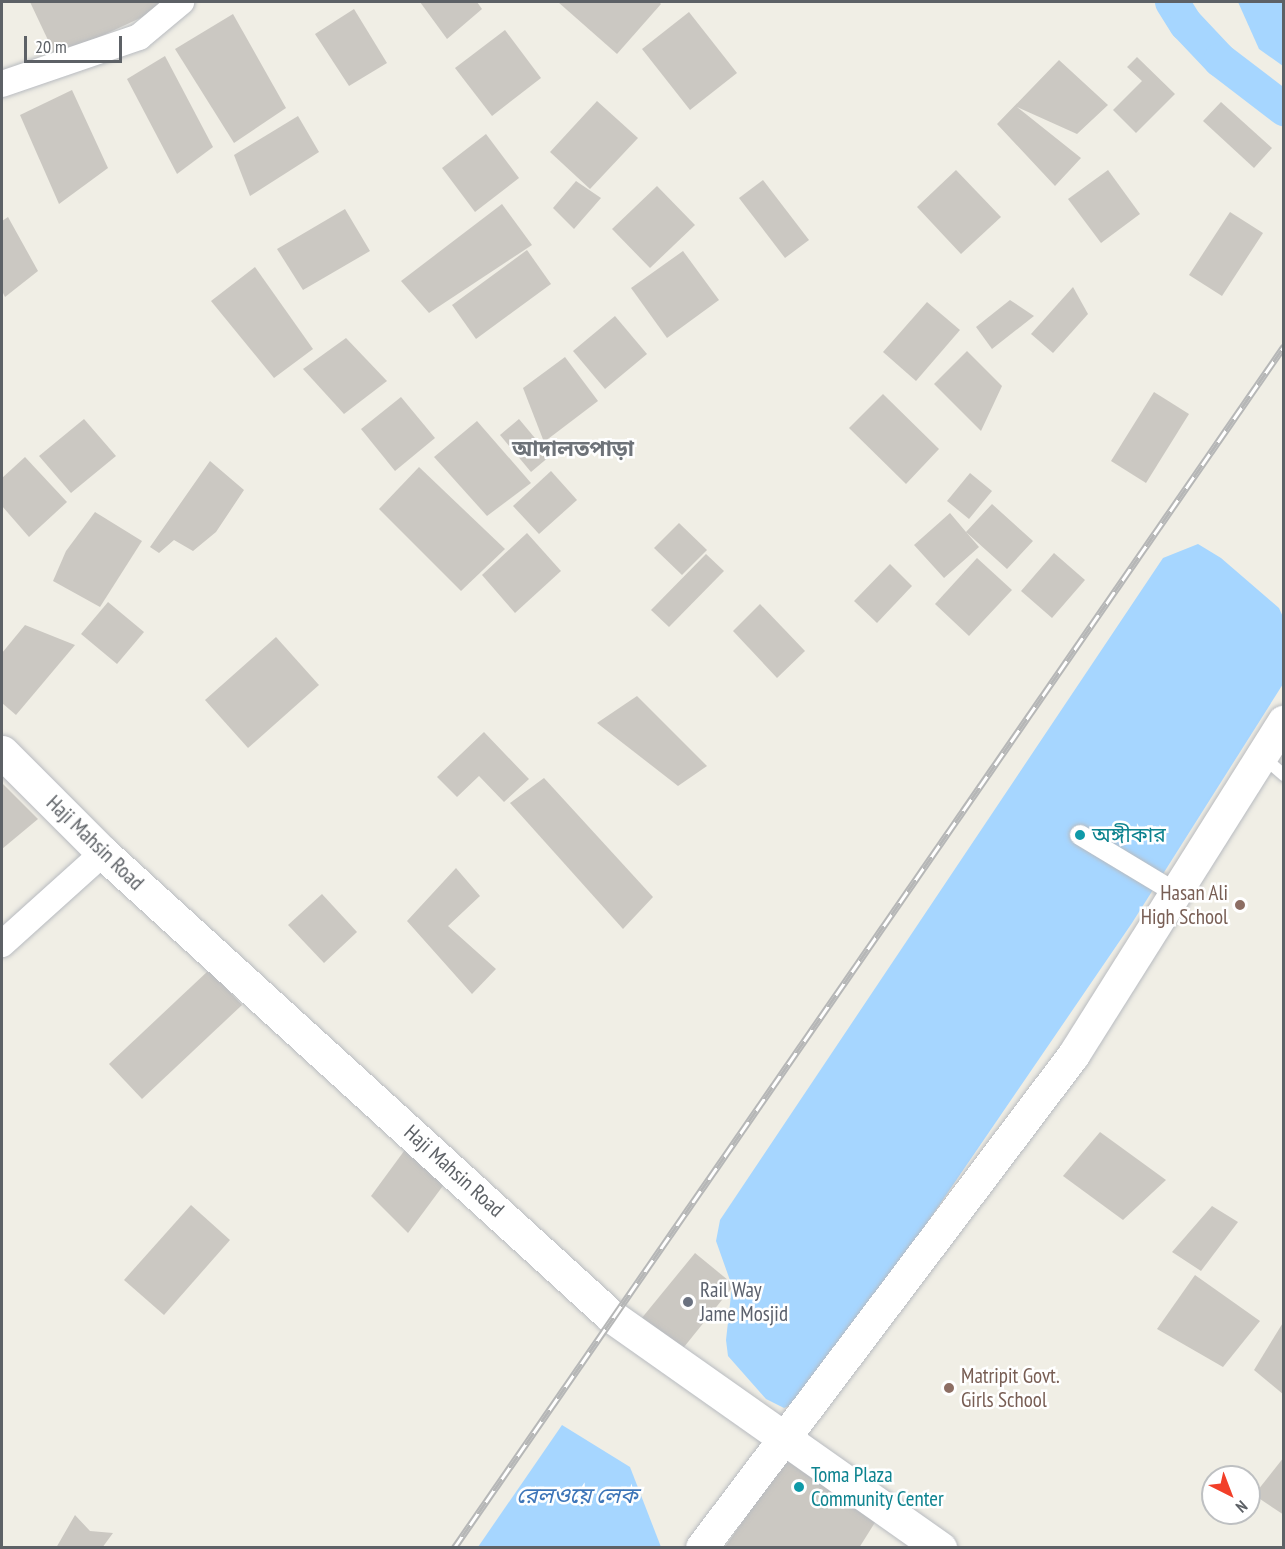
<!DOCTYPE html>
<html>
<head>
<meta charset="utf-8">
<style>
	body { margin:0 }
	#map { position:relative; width:1285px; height:1549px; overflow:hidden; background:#f0eee5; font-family:"PT Sans Narrow","Noto Sans Bengali",sans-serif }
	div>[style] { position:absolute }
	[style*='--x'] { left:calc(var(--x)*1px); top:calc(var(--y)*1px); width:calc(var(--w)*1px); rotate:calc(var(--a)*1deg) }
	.water>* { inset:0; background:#a6d6ff }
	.canal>* { height:34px; margin:-17px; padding:0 17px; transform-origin:17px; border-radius:17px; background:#a6d6ff }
	.building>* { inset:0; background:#cbc8c2 }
	.roads { filter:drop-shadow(0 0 2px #b8bbc0) drop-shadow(0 0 2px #b8bbc0) }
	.service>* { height:12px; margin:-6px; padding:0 6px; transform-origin:6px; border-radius:6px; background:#fff }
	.pedestrian>* { height:20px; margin:-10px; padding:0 10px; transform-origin:10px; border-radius:10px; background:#fff }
	.minor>* { height:26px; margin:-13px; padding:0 13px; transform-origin:13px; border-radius:13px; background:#fff }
	.tertiary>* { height:32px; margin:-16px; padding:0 16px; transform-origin:16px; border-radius:16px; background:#fff }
	.secondary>* { height:33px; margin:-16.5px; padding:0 16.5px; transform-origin:16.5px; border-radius:16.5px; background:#fff }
	.rail>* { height:7px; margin-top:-3.5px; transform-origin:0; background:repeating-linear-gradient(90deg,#fff 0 14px,#b6b7b7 0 28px); box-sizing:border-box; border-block:2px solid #b6b7b7 }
	.dots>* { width:16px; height:16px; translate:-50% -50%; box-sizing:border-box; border:3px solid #fff; border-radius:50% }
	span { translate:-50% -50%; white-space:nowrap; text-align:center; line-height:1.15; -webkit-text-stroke:5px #fff; paint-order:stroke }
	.culture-label { font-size:21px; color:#0d838f }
	.left { translate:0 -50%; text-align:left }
	.street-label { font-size:21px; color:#5d6166 }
	.education-label { font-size:21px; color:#785e54 }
	.right { translate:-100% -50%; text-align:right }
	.worship-label { font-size:21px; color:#5b616d }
	.neighbourhood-label { font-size:22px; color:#6e7379; font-weight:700 }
	.water-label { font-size:22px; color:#3d75b8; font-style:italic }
	.frame { position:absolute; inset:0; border:3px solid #5d6166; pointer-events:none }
	.north { position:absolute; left:1201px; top:1465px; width:60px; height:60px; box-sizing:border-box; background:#fff; border:2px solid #bec0c2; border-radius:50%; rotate:138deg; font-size:16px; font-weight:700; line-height:24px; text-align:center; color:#5d6166 }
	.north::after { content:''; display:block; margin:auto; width:21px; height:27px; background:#f23f29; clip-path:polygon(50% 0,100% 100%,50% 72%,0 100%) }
	.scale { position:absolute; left:24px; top:36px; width:98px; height:27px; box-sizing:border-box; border:3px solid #5d6166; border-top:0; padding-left:8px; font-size:18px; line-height:21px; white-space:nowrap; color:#5d6166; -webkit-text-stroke:4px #fff; paint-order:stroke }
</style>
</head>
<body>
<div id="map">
	<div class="water">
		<i style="clip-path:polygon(1238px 2px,1283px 2px,1283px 66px,1259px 49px)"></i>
		<i style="clip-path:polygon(1198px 544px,1221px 558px,1279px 608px,1283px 617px,1283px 684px,1132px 923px,815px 1387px,801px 1401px,784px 1408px,766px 1399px,728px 1356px,726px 1340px,732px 1286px,716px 1241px,720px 1220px,1163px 558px)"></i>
		<i style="clip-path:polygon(562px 1425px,630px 1467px,661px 1547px,478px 1547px)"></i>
	</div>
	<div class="canal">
		<i style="--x:1172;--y:2;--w:26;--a:58"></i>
		<i style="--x:1186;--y:24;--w:50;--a:46.6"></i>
		<i style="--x:1220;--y:60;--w:81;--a:37.4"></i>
	</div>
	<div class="building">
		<i style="clip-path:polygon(30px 2px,159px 2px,162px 8px,56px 57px)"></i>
		<i style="clip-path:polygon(420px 2px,477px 2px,482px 9px,447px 39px)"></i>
		<i style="clip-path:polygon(558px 2px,659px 2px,661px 4px,617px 54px)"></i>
		<i style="clip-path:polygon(354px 9px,387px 63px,349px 86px,315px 34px)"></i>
		<i style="clip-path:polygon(689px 12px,737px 73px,690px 110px,642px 49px)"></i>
		<i style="clip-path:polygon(233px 14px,286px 108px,234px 143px,175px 49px)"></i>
		<i style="clip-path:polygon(505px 30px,541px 78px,492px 116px,455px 68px)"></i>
		<i style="clip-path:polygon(165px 56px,213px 147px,177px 174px,127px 79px)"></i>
		<i style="clip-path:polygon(1137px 57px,1175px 94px,1136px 133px,1113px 110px,1142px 81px,1127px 67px)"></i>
		<i style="clip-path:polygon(1059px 60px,1108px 105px,1077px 134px,1017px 107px,1081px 158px,1055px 186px,997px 124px)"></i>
		<i style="clip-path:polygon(72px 90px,108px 168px,59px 204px,20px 115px)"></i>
		<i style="clip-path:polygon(597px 101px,638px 138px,590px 189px,550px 152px)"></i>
		<i style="clip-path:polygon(1221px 102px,1272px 148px,1254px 168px,1203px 121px)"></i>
		<i style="clip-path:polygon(298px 116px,319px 152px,250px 196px,234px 155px)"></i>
		<i style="clip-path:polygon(486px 134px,519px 178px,475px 212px,442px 168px)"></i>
		<i style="clip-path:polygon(956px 170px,1001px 217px,961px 254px,917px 207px)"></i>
		<i style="clip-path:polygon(1108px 170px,1140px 214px,1101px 243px,1068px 199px)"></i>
		<i style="clip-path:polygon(763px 180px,809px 240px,785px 258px,739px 198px)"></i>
		<i style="clip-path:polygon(576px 181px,601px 198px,574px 229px,553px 208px)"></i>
		<i style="clip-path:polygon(657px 186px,695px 225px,650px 268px,612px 229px)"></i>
		<i style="clip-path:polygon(502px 204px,532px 245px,429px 313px,401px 281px)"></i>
		<i style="clip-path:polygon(345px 209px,370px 251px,303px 290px,277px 249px)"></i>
		<i style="clip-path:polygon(1230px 212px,1263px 233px,1222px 296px,1189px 275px)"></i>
		<i style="clip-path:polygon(8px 217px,38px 271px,5px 297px,2px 291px,2px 221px)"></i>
		<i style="clip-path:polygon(527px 250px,551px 284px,476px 339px,452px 305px)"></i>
		<i style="clip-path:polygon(683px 251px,719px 300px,667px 338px,631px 288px)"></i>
		<i style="clip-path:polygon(255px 267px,313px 349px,274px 378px,211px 301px)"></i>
		<i style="clip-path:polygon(1073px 287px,1088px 314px,1053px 353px,1031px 334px)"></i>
		<i style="clip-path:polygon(1010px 300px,1034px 316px,992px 349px,976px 327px)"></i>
		<i style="clip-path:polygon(927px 302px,960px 330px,916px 381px,883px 352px)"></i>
		<i style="clip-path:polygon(615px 316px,647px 354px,605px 389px,573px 351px)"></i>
		<i style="clip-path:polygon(346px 338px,387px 381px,344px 414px,303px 369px)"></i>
		<i style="clip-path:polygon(967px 351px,1002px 386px,981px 431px,934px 384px)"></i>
		<i style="clip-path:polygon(565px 357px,598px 401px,544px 442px,523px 388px)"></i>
		<i style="clip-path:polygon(1154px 392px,1189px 414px,1146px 483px,1111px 461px)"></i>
		<i style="clip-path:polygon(883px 394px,939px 449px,906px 484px,849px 428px)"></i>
		<i style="clip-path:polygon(401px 397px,435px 438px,395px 471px,361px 429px)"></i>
		<i style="clip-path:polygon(84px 419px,116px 456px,71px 493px,39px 456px)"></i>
		<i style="clip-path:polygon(519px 419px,550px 456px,531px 472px,500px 435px)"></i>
		<i style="clip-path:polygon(477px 421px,531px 483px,487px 516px,434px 457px)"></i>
		<i style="clip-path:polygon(25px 457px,67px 502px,29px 537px,2px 506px,2px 478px)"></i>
		<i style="clip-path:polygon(210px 461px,244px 490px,216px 532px,193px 551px,174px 540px,159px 553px,150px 547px)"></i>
		<i style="clip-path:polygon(419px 467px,505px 549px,461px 591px,379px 509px)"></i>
		<i style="clip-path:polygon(551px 471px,577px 500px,539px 534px,513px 506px)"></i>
		<i style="clip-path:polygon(970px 473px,992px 491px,969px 519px,947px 501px)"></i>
		<i style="clip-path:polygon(992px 504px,1033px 541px,1007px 569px,966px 532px,979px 547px,944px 578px,914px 545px,950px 513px,966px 532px)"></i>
		<i style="clip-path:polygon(95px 512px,142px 541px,100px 607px,53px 581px,66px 551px)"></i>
		<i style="clip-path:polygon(679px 523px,707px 550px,682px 575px,654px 548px)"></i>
		<i style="clip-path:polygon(527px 533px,561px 571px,515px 613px,482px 575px)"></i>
		<i style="clip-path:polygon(1054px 553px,1085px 580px,1052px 618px,1021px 591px)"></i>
		<i style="clip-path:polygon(706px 554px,724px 571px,669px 627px,651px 610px)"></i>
		<i style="clip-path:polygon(977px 558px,1012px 590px,969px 636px,935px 604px)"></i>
		<i style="clip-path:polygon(890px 564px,912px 586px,877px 623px,854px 601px)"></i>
		<i style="clip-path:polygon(108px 602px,144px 632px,117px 664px,81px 634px)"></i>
		<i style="clip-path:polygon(760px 604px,805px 651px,777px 678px,733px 631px)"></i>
		<i style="clip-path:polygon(25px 625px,75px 645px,16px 715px,2px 703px,2px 653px)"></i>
		<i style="clip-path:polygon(276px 637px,319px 685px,248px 748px,205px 700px)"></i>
		<i style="clip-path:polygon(637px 696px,707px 766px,678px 786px,597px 723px)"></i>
		<i style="clip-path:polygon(484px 732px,529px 779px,504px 802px,479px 776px,457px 797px,437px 777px)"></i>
		<i style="clip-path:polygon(544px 778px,653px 897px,623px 929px,510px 803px)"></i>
		<i style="clip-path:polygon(2px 783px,38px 819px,2px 849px)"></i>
		<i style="clip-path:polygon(456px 868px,480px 896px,448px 926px,496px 969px,472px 994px,407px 921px)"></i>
		<i style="clip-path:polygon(322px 894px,357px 932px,324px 963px,288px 925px)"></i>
		<i style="clip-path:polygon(209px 970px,242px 1005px,142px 1099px,109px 1064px)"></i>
		<i style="clip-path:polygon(1100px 1132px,1166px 1180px,1123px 1220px,1063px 1176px)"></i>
		<i style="clip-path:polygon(407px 1147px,448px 1179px,408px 1233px,371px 1196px)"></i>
		<i style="clip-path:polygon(191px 1205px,230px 1240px,164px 1315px,124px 1280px)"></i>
		<i style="clip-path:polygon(1212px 1206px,1238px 1222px,1201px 1271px,1172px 1252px)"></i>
		<i style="clip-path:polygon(695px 1253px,734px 1285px,680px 1352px,641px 1319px)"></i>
		<i style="clip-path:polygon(1195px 1275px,1260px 1321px,1223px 1367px,1157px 1329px)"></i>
		<i style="clip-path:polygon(1284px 1321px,1284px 1395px,1254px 1370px)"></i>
		<i style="clip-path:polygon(1284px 1457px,1284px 1515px,1254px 1495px)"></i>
		<i style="clip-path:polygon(786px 1458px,879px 1516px,859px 1548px,725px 1547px)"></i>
		<i style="clip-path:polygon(75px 1515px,90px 1531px,113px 1533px,102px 1548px,56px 1548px)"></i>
	</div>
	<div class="roads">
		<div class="service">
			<i style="--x:1263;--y:757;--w:28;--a:41"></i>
		</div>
		<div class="pedestrian">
			<i style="--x:1080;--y:835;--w:112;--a:31.1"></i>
		</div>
		<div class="minor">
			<i style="--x:2;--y:84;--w:145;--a:-18.9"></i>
			<i style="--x:139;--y:37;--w:55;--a:-39.8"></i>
			<i style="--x:2;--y:944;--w:136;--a:-42"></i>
		</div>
		<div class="tertiary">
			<i style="--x:702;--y:1548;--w:618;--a:-52.96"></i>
			<i style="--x:1074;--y:1055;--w:394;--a:-57.8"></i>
		</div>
		<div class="secondary">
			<i style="--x:2;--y:752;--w:143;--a:45"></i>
			<i style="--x:103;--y:853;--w:687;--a:42.35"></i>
			<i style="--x:611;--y:1316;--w:403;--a:35.2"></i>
		</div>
	</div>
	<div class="rail">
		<i style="--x:454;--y:1548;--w:1461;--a:-55.37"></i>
	</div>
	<div class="dots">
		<i style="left:1080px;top:835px;background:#0f9aa8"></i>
		<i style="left:1240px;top:905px;background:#8d6e63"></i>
		<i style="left:688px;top:1302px;background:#6b7280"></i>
		<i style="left:949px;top:1388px;background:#8d6e63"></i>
		<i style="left:799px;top:1487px;background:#0f9aa8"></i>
	</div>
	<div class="culture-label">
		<span class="left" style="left:1092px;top:835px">অঙ্গীকার</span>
		<span class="left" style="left:811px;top:1487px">Toma Plaza<br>Community Center</span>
	</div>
	<div class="street-label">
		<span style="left:95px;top:843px;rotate:44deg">Haji Mahsin Road</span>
		<span style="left:454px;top:1171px;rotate:42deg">Haji Mahsin Road</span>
	</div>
	<div class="education-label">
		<span class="right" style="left:1228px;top:905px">Hasan Ali<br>High School</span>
		<span class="left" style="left:961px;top:1388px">Matripit Govt.<br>Girls School</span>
	</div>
	<div class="worship-label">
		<span class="left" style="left:700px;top:1302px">Rail Way<br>Jame Mosjid</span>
	</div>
	<div class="neighbourhood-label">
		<span style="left:573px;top:449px">আদালতপাড়া</span>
	</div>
	<div class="water-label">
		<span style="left:577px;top:1496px">রেলওয়ে লেক</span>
	</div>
	<div class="frame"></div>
	<div class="north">N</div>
	<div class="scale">20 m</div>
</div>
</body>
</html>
